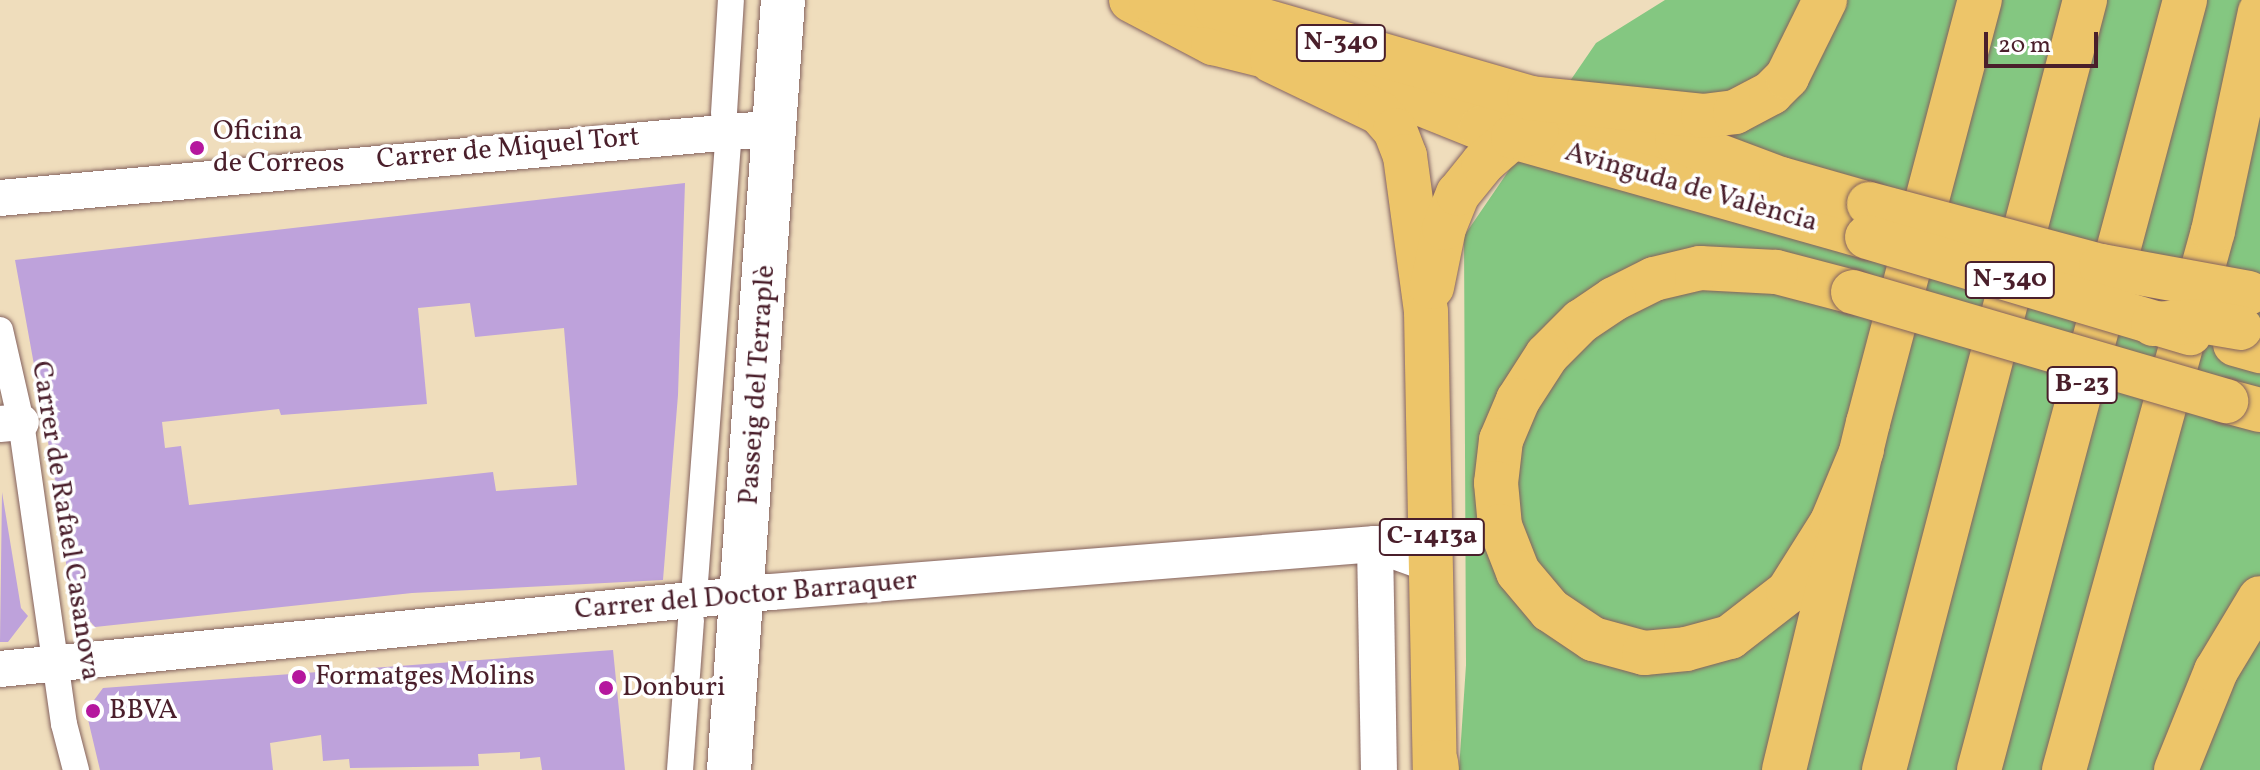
<!DOCTYPE html>
<html>
<head>
<meta charset="utf-8">
<style>
	body { margin:0 }
	#map { position:relative; width:2260px; height:770px; overflow:hidden; background:#efddbc; font-family:Vollkorn,serif }
	div>[style] { position:absolute }
	[style*='--x'] { left:calc(var(--x)*1px); top:calc(var(--y)*1px); width:calc(var(--w)*1px); rotate:calc(var(--a)*1deg) }
	.green>* { inset:0; background:#84c781 }
	.building>* { inset:0; background:#bea2db }
	.roads { filter:drop-shadow(0 0 2px #84625e) drop-shadow(0 0 2px #84625e) }
	.pedestrian>* { height:26px; margin:-13px; padding:0 13px; transform-origin:13px; border-radius:13px; background:#fff }
	.minor>* { height:36px; margin:-18px; padding:0 18px; transform-origin:18px; border-radius:18px; background:#fff }
	.tertiary>* { height:44px; margin:-22px; padding:0 22px; transform-origin:22px; border-radius:22px; background:#fff }
	.primary>* { height:44px; margin:-22px; padding:0 22px; transform-origin:22px; border-radius:22px; background:#edc569 }
	.trunk>* { height:44px; margin:-22px; padding:0 22px; transform-origin:22px; border-radius:22px; background:#edc569 }
	.motorway>* { height:44px; margin:-22px; padding:0 22px; transform-origin:22px; border-radius:22px; background:#edc569 }
	.bridges { filter:drop-shadow(0 0 2px #84625e) drop-shadow(0 0 2px #84625e) }
	.trunk-bridge>* { height:44px; margin:-22px; padding:0 22px; transform-origin:22px; border-radius:22px; background:#edc569 }
	.motorway-bridge>* { height:44px; margin:-22px; padding:0 22px; transform-origin:22px; border-radius:22px; background:#edc569 }
	.dots>* { width:22px; height:22px; translate:-50% -50%; box-sizing:border-box; border:4px solid #fff; border-radius:50% }
	span { translate:-50% -50%; white-space:nowrap; text-align:center; line-height:1.15; -webkit-text-stroke:7px #fff; paint-order:stroke }
	.shield-label span { padding:2px 6px; background:#fff; border:2px solid; border-radius:6px; -webkit-text-stroke-width:0 }
	.shield-label { font-size:26px; color:#4a1f2b; font-weight:700 }
	.poi-label { font-size:28px; color:#4a1f2b }
	.left { translate:0 -50%; text-align:left }
	.street-label { font-size:28px; color:#4a1f2b }
	.scale { position:absolute; left:1984px; top:32px; width:114px; height:36px; box-sizing:border-box; border:4px solid #4a1f2b; border-top:0; padding-left:10px; font-size:24px; line-height:28px; white-space:nowrap; color:#4a1f2b; -webkit-text-stroke:6px #fff; paint-order:stroke }
</style>
</head>
<body>
<div id="map">
	<div class="green">
		<i style="clip-path:polygon(1665px 0,2260px 0,2260px 770px,1459px 770px,1466px 665px,1464px 236px,1596px 43px)"></i>
	</div>
	<div class="building">
		<i style="clip-path:polygon(evenodd,685px 183px,678px 395px,663px 580px,412px 593px,95px 627px,71px 601px,56px 486px,15px 260px,685px 183px,470px 303px,475px 337px,564px 328px,577px 485px,496px 491px,493px 472px,189px 505px,181px 446px,165px 448px,162px 422px,279px 409px,281px 415px,427px 404px,418px 308px,470px 303px)"></i>
		<i style="clip-path:polygon(2px 492px,21px 608px,28px 616px,8px 642px,0 642px)"></i>
		<i style="clip-path:polygon(613px 650px,625px 770px,542px 770px,540px 757px,520px 759px,520px 752px,478px 754px,479px 766px,350px 768px,349px 759px,323px 761px,321px 735px,270px 743px,273px 770px,100px 770px,86px 711px,103px 688px)"></i>
	</div>
	<div class="roads">
		<div class="pedestrian">
			<i style="--x:724;--y:113;--w:113;--a:-86.5"></i>
			<i style="--x:0;--y:330;--w:94;--a:77.1"></i>
			<i style="--x:21;--y:422;--w:305;--a:81.9"></i>
			<i style="--x:64;--y:724;--w:48;--a:75.4"></i>
			<i style="--x:695;--y:582;--w:440;--a:-85.7"></i>
			<i style="--x:680;--y:770;--w:150;--a:-85.8"></i>
		</div>
		<div class="minor">
			<i style="--x:0;--y:198;--w:779;--a:-5.15"></i>
			<i style="--x:0;--y:424;--w:21;--a:-5"></i>
			<i style="--x:1375;--y:544;--w:226;--a:89"></i>
			<i style="--x:0;--y:669;--w:775;--a:-5.7"></i>
			<i style="--x:771;--y:592;--w:606;--a:-4.54"></i>
			<i style="--x:1375;--y:544;--w:62;--a:19.9"></i>
		</div>
		<div class="tertiary">
			<i style="--x:729;--y:770;--w:772;--a:-85.99"></i>
		</div>
		<div class="primary">
			<i style="--x:1131;--y:0;--w:93;--a:27.7"></i>
			<i style="--x:1213;--y:43;--w:150;--a:13.9"></i>
			<i style="--x:1359;--y:79;--w:131;--a:21.9"></i>
			<i style="--x:1481;--y:128;--w:401;--a:15.8"></i>
			<i style="--x:1151;--y:0;--w:65;--a:6.1"></i>
			<i style="--x:1216;--y:7;--w:480;--a:16.1"></i>
			<i style="--x:1677;--y:140;--w:111;--a:20.6"></i>
			<i style="--x:1781;--y:179;--w:91;--a:15.9"></i>
			<i style="--x:1272;--y:61;--w:120;--a:25.7"></i>
			<i style="--x:1380;--y:113;--w:23;--a:49"></i>
			<i style="--x:1395;--y:130;--w:28;--a:69"></i>
			<i style="--x:1405;--y:156;--w:157;--a:82.3"></i>
			<i style="--x:1426;--y:312;--w:458;--a:88.9"></i>
			<i style="--x:1432;--y:287;--w:60;--a:-78.5"></i>
			<i style="--x:1444;--y:228;--w:37;--a:-68"></i>
			<i style="--x:1458;--y:194;--w:40;--a:-51"></i>
			<i style="--x:1483;--y:163;--w:40;--a:-41"></i>
			<i style="--x:1513;--y:137;--w:24;--a:-12"></i>
			<i style="--x:2176;--y:770;--w:107;--a:-68"></i>
			<i style="--x:2216;--y:671;--w:85;--a:-58.9"></i>
		</div>
		<div class="trunk">
			<i style="--x:2235;--y:344;--w:26;--a:16"></i>
		</div>
		<div class="motorway">
			<i style="--x:1529;--y:98;--w:175;--a:5.9"></i>
			<i style="--x:1703;--y:116;--w:32;--a:-7"></i>
			<i style="--x:1735;--y:112;--w:41;--a:-27.8"></i>
			<i style="--x:1771;--y:93;--w:23;--a:-45"></i>
			<i style="--x:1787;--y:77;--w:86;--a:-63.7"></i>
			<i style="--x:1853;--y:292;--w:80;--a:-165.4"></i>
			<i style="--x:1776;--y:272;--w:76;--a:-177"></i>
			<i style="--x:1700;--y:268;--w:47;--a:166.6"></i>
			<i style="--x:1654;--y:279;--w:45;--a:153.4"></i>
			<i style="--x:1614;--y:299;--w:40;--a:146"></i>
			<i style="--x:1581;--y:321;--w:48;--a:135"></i>
			<i style="--x:1547;--y:355;--w:54;--a:122.8"></i>
			<i style="--x:1518;--y:400;--w:43;--a:113"></i>
			<i style="--x:1501;--y:440;--w:43;--a:96.6"></i>
			<i style="--x:1496;--y:483;--w:43;--a:84.7"></i>
			<i style="--x:1500;--y:526;--w:49;--a:68.6"></i>
			<i style="--x:1518;--y:572;--w:50;--a:49.9"></i>
			<i style="--x:1550;--y:610;--w:52;--a:34"></i>
			<i style="--x:1593;--y:639;--w:53;--a:15.4"></i>
			<i style="--x:1644;--y:653;--w:42;--a:-5.4"></i>
			<i style="--x:1686;--y:649;--w:46;--a:-15.3"></i>
			<i style="--x:1730;--y:637;--w:73;--a:-37.8"></i>
			<i style="--x:1788;--y:592;--w:83;--a:-57.8"></i>
			<i style="--x:1832;--y:522;--w:78;--a:-67.4"></i>
			<i style="--x:2226;--y:401;--w:35;--a:15"></i>
			<i style="--x:1436;--y:762;--w:8;--a:83"></i>
			<i style="--x:1784;--y:770;--w:357;--a:-76.4"></i>
			<i style="--x:1868;--y:423;--w:438;--a:-75.2"></i>
			<i style="--x:1884;--y:770;--w:796;--a:-75.37"></i>
			<i style="--x:1979;--y:770;--w:797;--a:-75.02"></i>
			<i style="--x:2064;--y:770;--w:559;--a:-74.55"></i>
			<i style="--x:2213;--y:231;--w:224;--a:-77.9"></i>
		</div>
	</div>
	<div class="bridges">
		<div class="trunk-bridge">
			<i style="--x:1869;--y:204;--w:240;--a:15"></i>
			<i style="--x:2101;--y:266;--w:150;--a:10.3"></i>
			<i style="--x:1867;--y:237;--w:337;--a:16.6"></i>
		</div>
		<div class="motorway-bridge">
			<i style="--x:1853;--y:292;--w:389;--a:16.3"></i>
			<i style="--x:2153;--y:324;--w:48;--a:-3.6"></i>
			<i style="--x:2201;--y:321;--w:40;--a:10"></i>
		</div>
	</div>
	<div class="dots">
		<i style="left:197px;top:148px;background:#b5179e"></i>
		<i style="left:299px;top:677px;background:#b5179e"></i>
		<i style="left:606px;top:688px;background:#b5179e"></i>
		<i style="left:93px;top:711px;background:#b5179e"></i>
	</div>
	<div class="shield-label">
		<span style="left:1341px;top:43px">N-340</span>
		<span style="left:2010px;top:280px">N-340</span>
		<span style="left:2082px;top:385px">B-23</span>
		<span style="left:1432px;top:537px">C-1413a</span>
	</div>
	<div class="poi-label">
		<span class="left" style="left:213px;top:148px">Oficina<br>de Correos</span>
		<span class="left" style="left:315px;top:677px">Formatges Molins</span>
		<span class="left" style="left:622px;top:688px">Donburi</span>
		<span class="left" style="left:109px;top:711px">BBVA</span>
	</div>
	<div class="street-label">
		<span style="left:508px;top:149px;rotate:-5deg">Carrer de Miquel Tort</span>
		<span style="left:1691px;top:188px;rotate:16deg">Avinguda de València</span>
		<span style="left:758px;top:385px;rotate:-86deg">Passeig del Terraplè</span>
		<span style="left:65px;top:521px;rotate:81deg">Carrer de Rafael Casanova</span>
		<span style="left:746px;top:596px;rotate:-5deg">Carrer del Doctor Barraquer</span>
	</div>
	<div class="scale">20 m</div>
</div>
</body>
</html>
